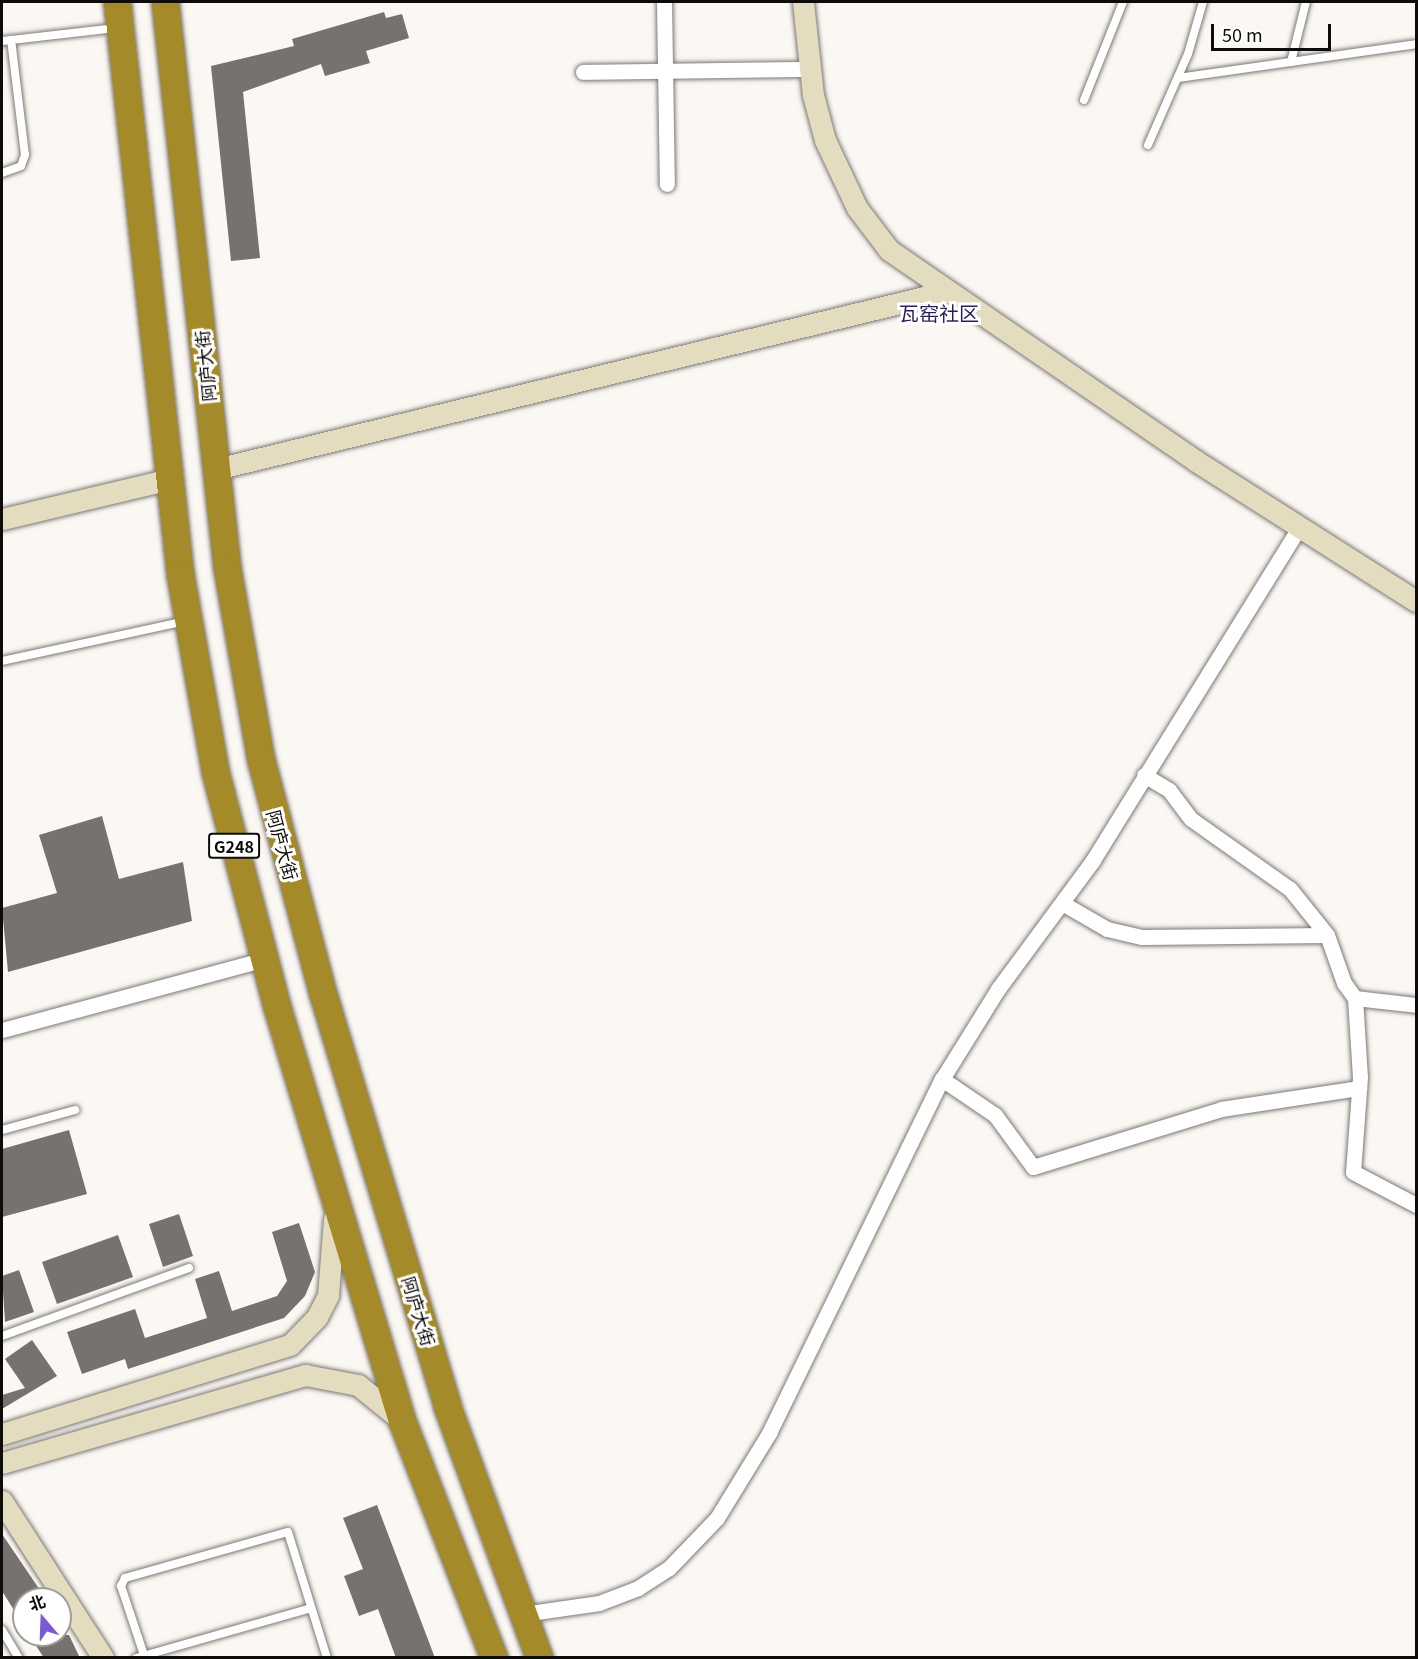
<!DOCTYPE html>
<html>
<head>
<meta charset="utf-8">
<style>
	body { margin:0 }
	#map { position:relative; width:1418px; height:1659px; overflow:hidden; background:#fbf7f3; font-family:Georgia,"Noto Sans SC",serif }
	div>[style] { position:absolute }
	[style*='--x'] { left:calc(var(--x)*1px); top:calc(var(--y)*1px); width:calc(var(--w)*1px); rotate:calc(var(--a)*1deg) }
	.building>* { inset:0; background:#777270 }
	.roads { filter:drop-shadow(0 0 2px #7c7875) drop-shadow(0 0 2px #7c7875) }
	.lane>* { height:8px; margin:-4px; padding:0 4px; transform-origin:4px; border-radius:4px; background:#fff }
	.street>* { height:15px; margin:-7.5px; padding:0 7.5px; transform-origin:7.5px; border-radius:7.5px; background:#fff }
	.secondary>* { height:21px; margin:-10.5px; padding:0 10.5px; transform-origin:10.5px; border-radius:10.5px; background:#e4dcbe }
	.highway>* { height:27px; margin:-13.5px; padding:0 13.5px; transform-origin:13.5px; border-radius:13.5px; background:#a48a28 }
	span { translate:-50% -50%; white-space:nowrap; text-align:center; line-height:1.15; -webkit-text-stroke:6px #fff; paint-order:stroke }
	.shield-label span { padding:2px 4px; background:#fff; border:2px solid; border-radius:4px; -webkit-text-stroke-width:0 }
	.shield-label { font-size:16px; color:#0d0c0b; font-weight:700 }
	.street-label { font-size:18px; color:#0d0c0b }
	.neighbourhood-label { font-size:20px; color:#2d1d57 }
	.frame { position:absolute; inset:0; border:3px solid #0d0c0b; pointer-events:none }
	.north { position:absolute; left:12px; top:1587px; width:60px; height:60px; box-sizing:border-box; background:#fff; border:2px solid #9e9e9d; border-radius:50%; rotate:341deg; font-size:16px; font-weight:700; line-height:24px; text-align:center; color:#0d0c0b }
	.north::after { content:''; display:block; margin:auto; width:21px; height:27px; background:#7b5bd5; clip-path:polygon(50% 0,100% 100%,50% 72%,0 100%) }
	.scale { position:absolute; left:1211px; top:24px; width:120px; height:27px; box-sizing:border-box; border:3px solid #0d0c0b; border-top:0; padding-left:8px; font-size:18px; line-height:21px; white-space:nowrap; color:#0d0c0b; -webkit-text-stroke:4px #fff; paint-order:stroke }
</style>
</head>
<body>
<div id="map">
	<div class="building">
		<i style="clip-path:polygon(384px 12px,386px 18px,402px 14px,409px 38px,366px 51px,370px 63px,325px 76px,321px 64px,243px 92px,260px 258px,231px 261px,211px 66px,294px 46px,292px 39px)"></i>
		<i style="clip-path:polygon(102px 816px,119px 879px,183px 862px,192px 921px,8px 972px,2px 908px,57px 893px,39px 835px)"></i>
		<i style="clip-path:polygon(69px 1130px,87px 1194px,2px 1217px,2px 1149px)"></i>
		<i style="clip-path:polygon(179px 1214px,193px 1256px,163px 1267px,149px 1224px)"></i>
		<i style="clip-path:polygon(299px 1223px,315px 1272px,305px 1296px,284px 1318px,128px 1369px,125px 1359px,82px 1374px,67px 1332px,135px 1309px,145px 1338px,207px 1318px,195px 1279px,219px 1271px,232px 1311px,277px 1296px,287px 1281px,272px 1232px)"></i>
		<i style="clip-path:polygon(118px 1235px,133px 1277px,57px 1304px,42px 1262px)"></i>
		<i style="clip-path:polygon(19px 1270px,34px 1312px,5px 1322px,2px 1276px)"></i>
		<i style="clip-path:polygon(32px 1340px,57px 1376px,2px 1409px,2px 1395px,25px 1388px,5px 1359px)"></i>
		<i style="clip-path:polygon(377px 1505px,435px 1658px,396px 1658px,378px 1609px,359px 1616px,344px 1576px,363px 1569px,343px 1518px)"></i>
		<i style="clip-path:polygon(2px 1534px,46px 1599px,24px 1599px,24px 1626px,2px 1591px)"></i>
		<i style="clip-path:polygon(29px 1635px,69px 1635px,80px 1658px,44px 1658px)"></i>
	</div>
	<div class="roads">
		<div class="lane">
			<i style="--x:2;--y:41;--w:115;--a:-6.5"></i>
			<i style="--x:1291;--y:62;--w:62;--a:-76"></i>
			<i style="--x:1178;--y:78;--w:240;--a:-8.1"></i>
			<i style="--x:1084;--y:100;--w:105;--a:-68.3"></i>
			<i style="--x:1148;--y:145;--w:99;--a:-66.3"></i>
			<i style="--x:1188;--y:54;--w:54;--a:-73.9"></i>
			<i style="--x:2;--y:173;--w:20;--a:-20"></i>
			<i style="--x:21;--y:166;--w:12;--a:-70"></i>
			<i style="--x:25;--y:155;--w:116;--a:-96.9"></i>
			<i style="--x:2;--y:661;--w:187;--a:-12.3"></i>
			<i style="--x:2;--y:1130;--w:76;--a:-15.3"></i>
			<i style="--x:2;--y:1336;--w:199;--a:-20"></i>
			<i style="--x:2;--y:1630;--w:33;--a:59"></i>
			<i style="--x:144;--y:1655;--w:73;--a:-108.4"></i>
			<i style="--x:121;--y:1586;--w:9;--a:-63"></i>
			<i style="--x:125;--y:1578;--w:169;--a:-15.8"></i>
			<i style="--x:288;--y:1532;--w:132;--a:72.8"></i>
			<i style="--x:136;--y:1658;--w:182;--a:-15.9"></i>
		</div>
		<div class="street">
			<i style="--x:664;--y:2;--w:182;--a:89.1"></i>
			<i style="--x:583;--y:72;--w:226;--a:-0.8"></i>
			<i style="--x:1144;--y:775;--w:29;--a:31"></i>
			<i style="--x:1169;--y:790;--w:36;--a:53"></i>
			<i style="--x:1191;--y:819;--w:121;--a:35.3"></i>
			<i style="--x:1290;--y:889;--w:59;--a:51.2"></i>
			<i style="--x:1327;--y:935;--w:51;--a:70.5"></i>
			<i style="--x:1344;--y:983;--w:19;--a:54"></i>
			<i style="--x:1355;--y:998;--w:61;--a:6.5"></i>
			<i style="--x:1062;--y:903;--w:52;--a:30"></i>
			<i style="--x:1107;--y:929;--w:36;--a:13"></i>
			<i style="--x:1142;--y:937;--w:185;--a:-0.6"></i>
			<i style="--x:1355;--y:998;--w:79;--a:86.4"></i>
			<i style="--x:1360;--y:1077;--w:95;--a:94.2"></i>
			<i style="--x:1353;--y:1172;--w:71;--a:27.6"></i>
			<i style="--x:2;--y:1030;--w:272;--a:-15.1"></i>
			<i style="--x:942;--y:1079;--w:64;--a:34.2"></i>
			<i style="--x:995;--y:1115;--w:64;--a:53.8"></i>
			<i style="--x:1033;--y:1167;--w:197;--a:-17.1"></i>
			<i style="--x:1221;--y:1109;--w:140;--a:-8.7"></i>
			<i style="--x:523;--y:1614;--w:77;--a:-8.2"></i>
			<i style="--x:599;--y:1603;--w:42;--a:-21"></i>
			<i style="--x:638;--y:1588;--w:37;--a:-33"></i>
			<i style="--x:669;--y:1568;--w:69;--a:-46.2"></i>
			<i style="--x:717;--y:1518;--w:100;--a:-58.5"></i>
			<i style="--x:769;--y:1433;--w:394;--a:-64"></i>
			<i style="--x:942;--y:1079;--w:106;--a:-58.1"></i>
			<i style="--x:998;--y:989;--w:160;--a:-53.6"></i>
			<i style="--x:1093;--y:860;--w:393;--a:-58.2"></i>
		</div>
		<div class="secondary">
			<i style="--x:803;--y:2;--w:94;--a:83.9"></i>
			<i style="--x:813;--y:95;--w:47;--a:75.1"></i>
			<i style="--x:825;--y:140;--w:75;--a:64.8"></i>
			<i style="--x:857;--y:208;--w:53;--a:52.7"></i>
			<i style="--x:889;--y:250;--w:373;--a:34.5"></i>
			<i style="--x:1196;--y:461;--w:261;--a:32.5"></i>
			<i style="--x:216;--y:469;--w:750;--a:-13.65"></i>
			<i style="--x:2;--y:519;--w:173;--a:-13.4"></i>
			<i style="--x:2;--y:1434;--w:301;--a:-17.2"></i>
			<i style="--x:290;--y:1345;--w:39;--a:-46"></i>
			<i style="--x:317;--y:1317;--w:25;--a:-63"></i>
			<i style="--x:328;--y:1295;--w:76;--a:-85.5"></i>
			<i style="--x:2;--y:1463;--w:316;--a:-16.2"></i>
			<i style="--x:305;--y:1375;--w:54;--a:10.7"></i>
			<i style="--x:358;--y:1385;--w:54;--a:39"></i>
			<i style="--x:2;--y:1501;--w:187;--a:57.2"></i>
		</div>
		<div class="highway">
			<i style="--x:117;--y:2;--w:575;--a:83.71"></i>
			<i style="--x:180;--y:574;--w:200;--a:79.9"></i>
			<i style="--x:215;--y:771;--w:244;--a:75.3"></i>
			<i style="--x:277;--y:1007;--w:432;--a:73.2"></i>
			<i style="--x:402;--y:1421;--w:254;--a:68.8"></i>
			<i style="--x:165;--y:2;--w:569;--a:83.75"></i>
			<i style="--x:227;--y:568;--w:195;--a:80"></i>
			<i style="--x:261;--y:760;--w:242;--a:75.2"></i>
			<i style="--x:323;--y:994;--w:430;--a:73.2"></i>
			<i style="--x:447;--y:1406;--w:268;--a:69.9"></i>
		</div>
	</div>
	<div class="shield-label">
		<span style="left:234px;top:846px">G248</span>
	</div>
	<div class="street-label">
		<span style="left:205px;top:366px;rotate:-96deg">阿庐大街</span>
		<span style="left:283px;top:845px;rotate:75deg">阿庐大街</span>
		<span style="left:419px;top:1311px;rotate:73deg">阿庐大街</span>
	</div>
	<div class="neighbourhood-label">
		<span style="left:939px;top:312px">瓦窑社区</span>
	</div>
	<div class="frame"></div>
	<div class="north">北</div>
	<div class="scale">50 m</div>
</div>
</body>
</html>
